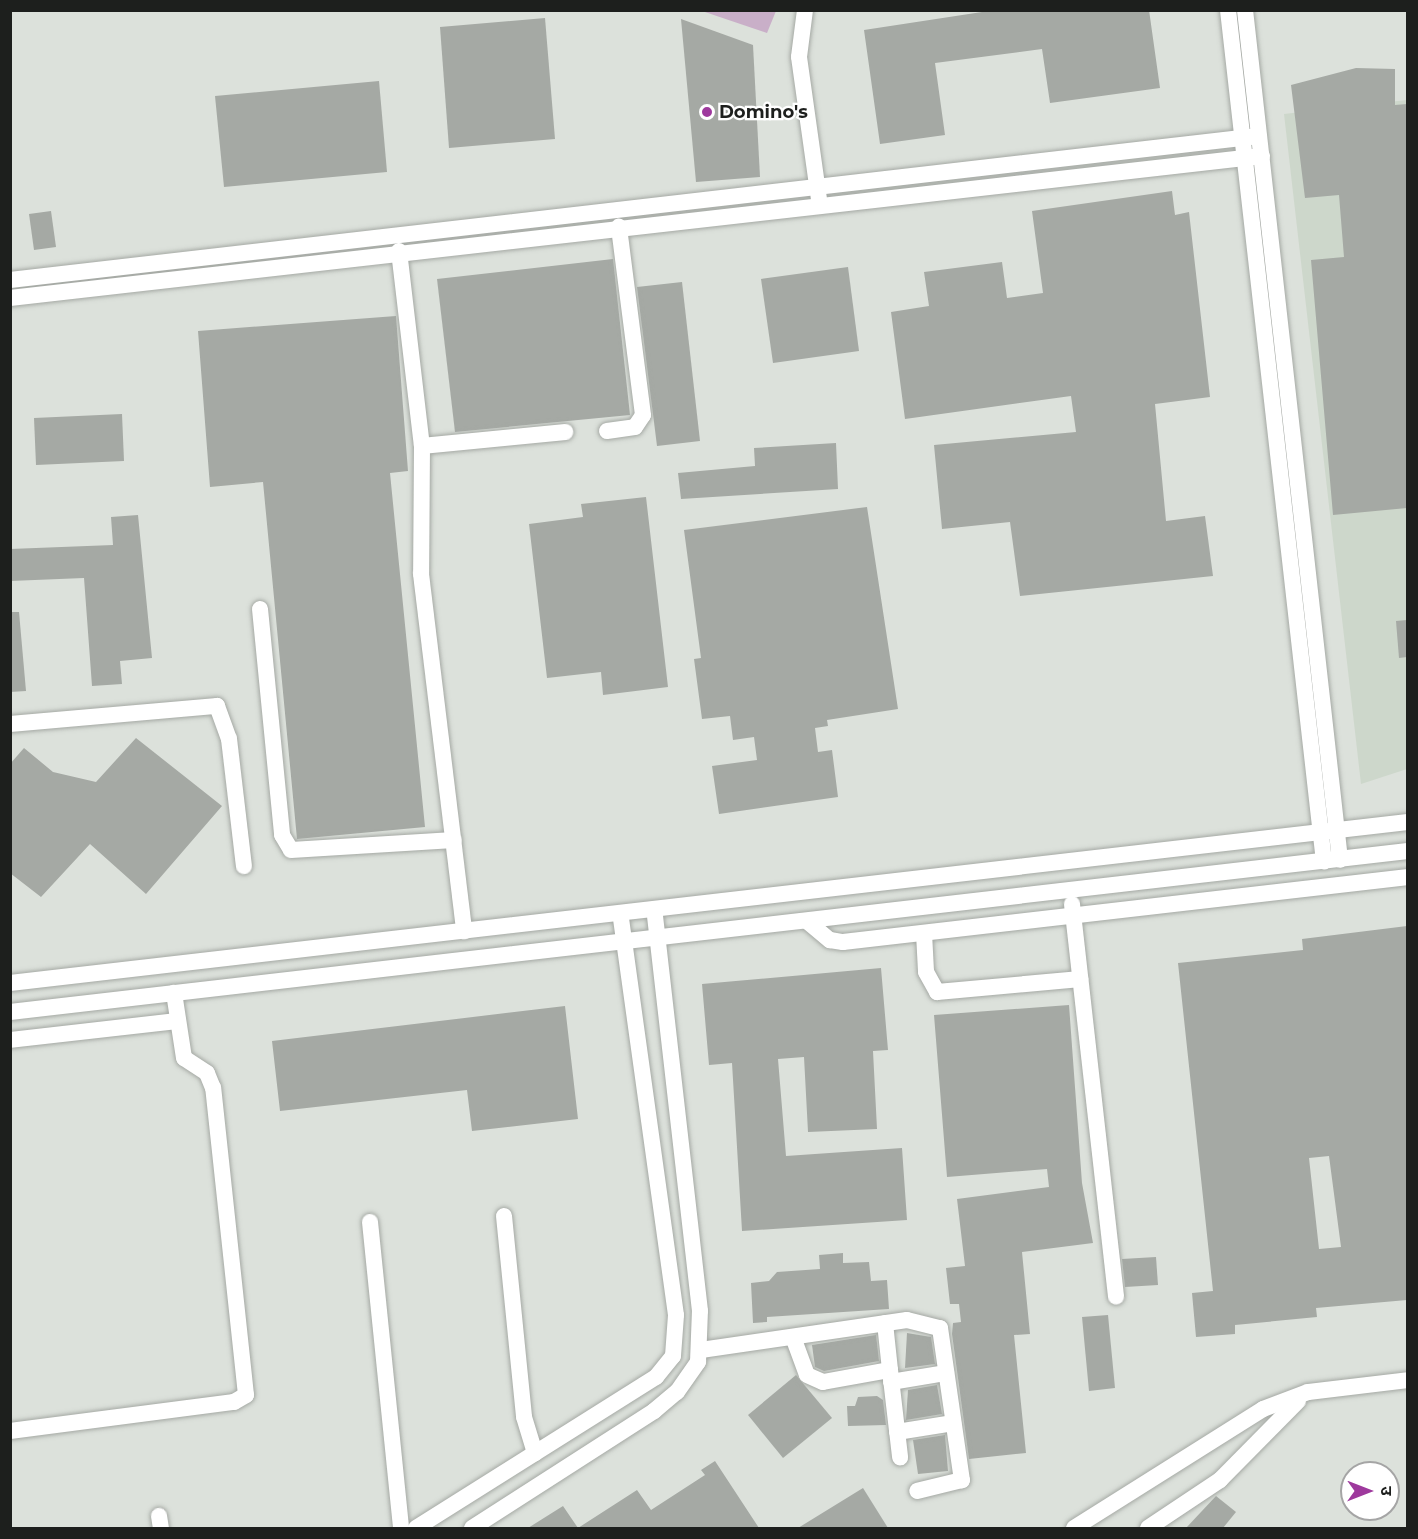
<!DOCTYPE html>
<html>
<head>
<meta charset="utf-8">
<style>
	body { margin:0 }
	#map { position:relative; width:1418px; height:1539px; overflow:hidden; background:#dce1db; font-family:Montserrat,"Noto Sans Devanagari",sans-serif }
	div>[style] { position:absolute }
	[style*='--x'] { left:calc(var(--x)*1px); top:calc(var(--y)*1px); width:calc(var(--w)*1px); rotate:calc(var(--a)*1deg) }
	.built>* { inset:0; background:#cdd7cb }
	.green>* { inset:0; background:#c9afc8 }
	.building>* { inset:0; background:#a5a9a4 }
	.roads { filter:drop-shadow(0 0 2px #a5a9a4) drop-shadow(0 0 2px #a5a9a4) }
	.minor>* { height:16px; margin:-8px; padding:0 8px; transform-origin:8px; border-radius:8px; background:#fff }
	.dots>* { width:16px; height:16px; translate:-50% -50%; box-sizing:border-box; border:3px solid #fff; border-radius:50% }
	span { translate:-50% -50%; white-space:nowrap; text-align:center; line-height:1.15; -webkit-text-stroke:4.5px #fff; paint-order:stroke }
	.poi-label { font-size:18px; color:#1d1f1d; font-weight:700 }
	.left { translate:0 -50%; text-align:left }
	.frame { position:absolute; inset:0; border:12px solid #1d1f1d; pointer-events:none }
	.north { position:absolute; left:1340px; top:1461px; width:60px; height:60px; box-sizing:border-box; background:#fff; border:2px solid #a5a5a5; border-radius:50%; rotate:90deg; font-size:16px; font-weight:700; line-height:24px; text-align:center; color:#1d1f1d }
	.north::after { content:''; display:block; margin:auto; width:21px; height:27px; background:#9e399d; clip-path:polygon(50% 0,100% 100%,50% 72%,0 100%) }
</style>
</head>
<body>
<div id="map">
	<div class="built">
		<i style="clip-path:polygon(1407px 100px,1407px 769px,1361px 784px,1284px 114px)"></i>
	</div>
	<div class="green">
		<i style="clip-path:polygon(702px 11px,776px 11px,767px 33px)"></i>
	</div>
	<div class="building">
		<i style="clip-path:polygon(995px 10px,1149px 10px,1160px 88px,1050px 103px,1042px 49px,935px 63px,945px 135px,880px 144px,864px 30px)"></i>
		<i style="clip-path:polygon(545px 18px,555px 139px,449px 148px,440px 27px)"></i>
		<i style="clip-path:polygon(681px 19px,753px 45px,760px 177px,696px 182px)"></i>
		<i style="clip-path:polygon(1356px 68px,1395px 69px,1395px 105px,1407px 104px,1407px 508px,1333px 515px,1311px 260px,1344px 257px,1339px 195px,1305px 198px,1291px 85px)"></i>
		<i style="clip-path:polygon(379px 81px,387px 172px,224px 187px,215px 96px)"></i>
		<i style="clip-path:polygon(1172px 191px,1175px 215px,1189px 212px,1210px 397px,1155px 404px,1166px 521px,1205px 516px,1213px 576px,1020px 596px,1010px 522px,942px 529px,934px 445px,1076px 432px,1071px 396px,905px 419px,891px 312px,929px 306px,924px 272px,1002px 262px,1007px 298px,1043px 293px,1032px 211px)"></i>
		<i style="clip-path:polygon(51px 211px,56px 247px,34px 250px,29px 214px)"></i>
		<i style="clip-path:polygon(613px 259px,630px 415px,455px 432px,437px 279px)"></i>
		<i style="clip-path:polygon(848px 267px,859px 351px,773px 363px,761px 279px)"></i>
		<i style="clip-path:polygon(682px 282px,700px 441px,657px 446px,637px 287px)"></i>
		<i style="clip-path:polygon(396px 316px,408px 471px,390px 473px,425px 827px,297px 839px,263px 482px,210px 487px,198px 331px)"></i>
		<i style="clip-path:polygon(122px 414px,124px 461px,36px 465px,34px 418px)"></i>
		<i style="clip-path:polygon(836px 443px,838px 489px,681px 499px,678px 473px,755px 466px,754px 448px)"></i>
		<i style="clip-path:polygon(646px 497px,668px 687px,603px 695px,601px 672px,547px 678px,529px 524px,583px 517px,581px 504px)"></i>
		<i style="clip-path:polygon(867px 507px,898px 709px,827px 720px,828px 726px,815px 728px,818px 752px,832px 750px,838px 797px,719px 814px,712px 766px,757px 760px,754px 737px,733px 740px,730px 716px,702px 719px,694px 659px,701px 658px,684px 530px)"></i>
		<i style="clip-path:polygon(138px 515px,152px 658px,120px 661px,122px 684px,92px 686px,84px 578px,10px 581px,10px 549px,113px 545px,111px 517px)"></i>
		<i style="clip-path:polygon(10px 612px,19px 612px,26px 691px,10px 692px)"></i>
		<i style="clip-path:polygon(1407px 620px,1407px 657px,1399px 658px,1396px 621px)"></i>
		<i style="clip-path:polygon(136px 738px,222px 806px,146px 894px,90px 844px,41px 897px,10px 873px,10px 764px,24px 748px,53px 772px,96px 782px)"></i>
		<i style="clip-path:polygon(evenodd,1407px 926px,1407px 1300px,1316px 1308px,1317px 1317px,1235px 1325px,1235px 1334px,1196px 1337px,1192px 1293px,1213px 1291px,1178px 963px,1303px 950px,1302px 939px,1407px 926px,1329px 1156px,1341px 1247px,1319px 1249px,1309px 1158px,1329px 1156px)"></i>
		<i style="clip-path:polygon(881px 968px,888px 1050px,873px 1051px,877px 1129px,808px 1132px,804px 1057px,778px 1059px,786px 1156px,902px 1148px,907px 1220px,742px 1231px,732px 1063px,709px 1065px,702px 984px)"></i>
		<i style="clip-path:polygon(1069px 1005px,1082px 1183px,1093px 1243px,1022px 1252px,1030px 1334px,1014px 1335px,1026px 1453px,969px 1459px,952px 1334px,953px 1323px,961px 1322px,959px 1304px,950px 1304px,946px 1268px,965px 1266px,957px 1199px,1049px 1187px,1047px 1169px,947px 1177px,934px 1015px)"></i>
		<i style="clip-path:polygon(565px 1006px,578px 1119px,472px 1131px,467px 1090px,280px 1111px,272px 1041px)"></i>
		<i style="clip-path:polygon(843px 1253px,843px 1263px,869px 1262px,871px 1281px,887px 1280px,889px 1309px,767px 1317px,767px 1322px,753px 1323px,751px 1283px,769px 1281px,777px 1272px,820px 1269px,819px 1255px)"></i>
		<i style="clip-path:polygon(1156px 1257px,1158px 1285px,1125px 1287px,1122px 1259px)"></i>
		<i style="clip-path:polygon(1108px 1315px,1115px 1388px,1089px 1391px,1082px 1317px)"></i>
		<i style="clip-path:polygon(907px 1333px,931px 1337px,935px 1364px,905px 1368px)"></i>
		<i style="clip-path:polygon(876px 1335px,879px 1361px,824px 1371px,815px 1367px,812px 1345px)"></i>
		<i style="clip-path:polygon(796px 1375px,832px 1418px,783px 1458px,748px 1415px)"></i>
		<i style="clip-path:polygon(937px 1385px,942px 1414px,906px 1420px,908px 1390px)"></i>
		<i style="clip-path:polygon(877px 1396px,883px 1400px,886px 1425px,848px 1426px,847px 1406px,855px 1406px,858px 1397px)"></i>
		<i style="clip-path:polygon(945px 1435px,948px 1471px,918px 1474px,913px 1440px)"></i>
		<i style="clip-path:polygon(715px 1461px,759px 1528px,528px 1528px,563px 1506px,578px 1528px,637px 1490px,651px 1510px,705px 1475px,701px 1470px)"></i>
		<i style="clip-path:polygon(863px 1488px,888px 1528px,798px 1528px)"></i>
		<i style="clip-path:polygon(1216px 1496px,1236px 1512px,1223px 1528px,1186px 1528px)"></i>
	</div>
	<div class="roads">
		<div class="minor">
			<i style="--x:805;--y:10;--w:47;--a:97.3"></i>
			<i style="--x:799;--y:57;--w:144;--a:82"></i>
			<i style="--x:1228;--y:10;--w:857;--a:83.57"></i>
			<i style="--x:1245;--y:10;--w:855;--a:83.62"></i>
			<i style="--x:399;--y:251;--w:196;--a:83.3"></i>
			<i style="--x:422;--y:446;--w:128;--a:90.4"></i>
			<i style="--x:421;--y:574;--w:360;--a:83.1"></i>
			<i style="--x:10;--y:280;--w:1257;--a:-6.58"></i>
			<i style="--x:10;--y:298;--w:1260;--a:-6.47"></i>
			<i style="--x:607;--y:431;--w:28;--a:-8"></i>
			<i style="--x:635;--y:427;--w:14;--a:-56"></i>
			<i style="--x:643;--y:415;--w:190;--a:-97.3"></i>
			<i style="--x:422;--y:446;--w:144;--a:-5.6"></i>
			<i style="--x:260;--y:609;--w:227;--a:84.4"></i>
			<i style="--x:282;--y:835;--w:17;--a:59"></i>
			<i style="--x:291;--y:850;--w:163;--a:-3.5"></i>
			<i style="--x:10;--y:724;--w:208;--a:-5"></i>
			<i style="--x:217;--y:706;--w:35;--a:70"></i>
			<i style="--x:229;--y:739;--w:128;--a:83.3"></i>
			<i style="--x:1072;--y:904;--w:395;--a:83.6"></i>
			<i style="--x:807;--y:921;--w:30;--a:40"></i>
			<i style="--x:830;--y:940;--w:13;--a:9"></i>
			<i style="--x:843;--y:942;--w:569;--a:-6.56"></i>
			<i style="--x:924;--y:933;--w:39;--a:87"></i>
			<i style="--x:926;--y:972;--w:23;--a:61"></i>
			<i style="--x:937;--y:992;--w:144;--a:-5.2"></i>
			<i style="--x:10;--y:983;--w:1407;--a:-6.57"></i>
			<i style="--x:10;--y:1012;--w:1407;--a:-6.57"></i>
			<i style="--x:10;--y:1040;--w:169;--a:-6.5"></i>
			<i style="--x:504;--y:1216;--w:202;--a:84.3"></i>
			<i style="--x:524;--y:1417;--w:38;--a:73"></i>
			<i style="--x:370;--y:1222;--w:308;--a:84.2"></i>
			<i style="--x:885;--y:1323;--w:47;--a:83.9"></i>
			<i style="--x:793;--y:1337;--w:40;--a:69.8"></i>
			<i style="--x:807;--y:1375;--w:17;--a:24"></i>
			<i style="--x:823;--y:1382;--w:68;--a:-10.2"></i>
			<i style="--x:890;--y:1370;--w:88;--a:83.4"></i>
			<i style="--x:701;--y:1350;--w:208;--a:-8.3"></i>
			<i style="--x:907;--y:1320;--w:34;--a:14"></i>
			<i style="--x:940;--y:1328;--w:154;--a:81.8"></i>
			<i style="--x:962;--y:1480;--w:46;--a:166.3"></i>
			<i style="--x:891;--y:1382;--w:56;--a:-9.3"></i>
			<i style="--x:10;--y:1431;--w:226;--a:-7.4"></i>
			<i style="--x:234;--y:1402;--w:14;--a:-30"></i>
			<i style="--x:246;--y:1395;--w:309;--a:-96.1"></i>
			<i style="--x:213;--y:1088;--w:16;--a:-112"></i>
			<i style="--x:207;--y:1073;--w:27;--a:-147"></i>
			<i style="--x:184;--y:1058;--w:66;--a:-98.7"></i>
			<i style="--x:897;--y:1432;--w:57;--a:-9.1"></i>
			<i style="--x:159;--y:1516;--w:12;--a:81"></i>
			<i style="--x:416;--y:1528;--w:284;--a:-32.2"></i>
			<i style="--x:656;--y:1377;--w:27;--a:-51"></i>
			<i style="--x:673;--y:1356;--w:41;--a:-85.8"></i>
			<i style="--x:676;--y:1315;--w:405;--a:-97.9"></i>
			<i style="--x:472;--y:1528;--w:216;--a:-32.7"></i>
			<i style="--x:654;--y:1411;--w:30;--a:-40"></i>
			<i style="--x:677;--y:1392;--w:37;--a:-55"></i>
			<i style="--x:698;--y:1362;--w:51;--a:-87.8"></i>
			<i style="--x:700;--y:1311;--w:404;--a:-96.5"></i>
			<i style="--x:1074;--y:1528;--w:223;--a:-32.2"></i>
			<i style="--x:1263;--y:1409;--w:48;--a:-20.7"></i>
			<i style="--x:1308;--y:1392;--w:101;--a:-6.8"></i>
			<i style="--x:1148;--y:1528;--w:87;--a:-33.7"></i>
			<i style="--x:1220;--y:1480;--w:111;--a:-45.4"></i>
		</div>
	</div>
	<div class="dots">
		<i style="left:707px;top:112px;background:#9e399d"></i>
	</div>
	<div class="poi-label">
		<span class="left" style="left:719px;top:112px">Domino's</span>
	</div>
	<div class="frame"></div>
	<div class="north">उ</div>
</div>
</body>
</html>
